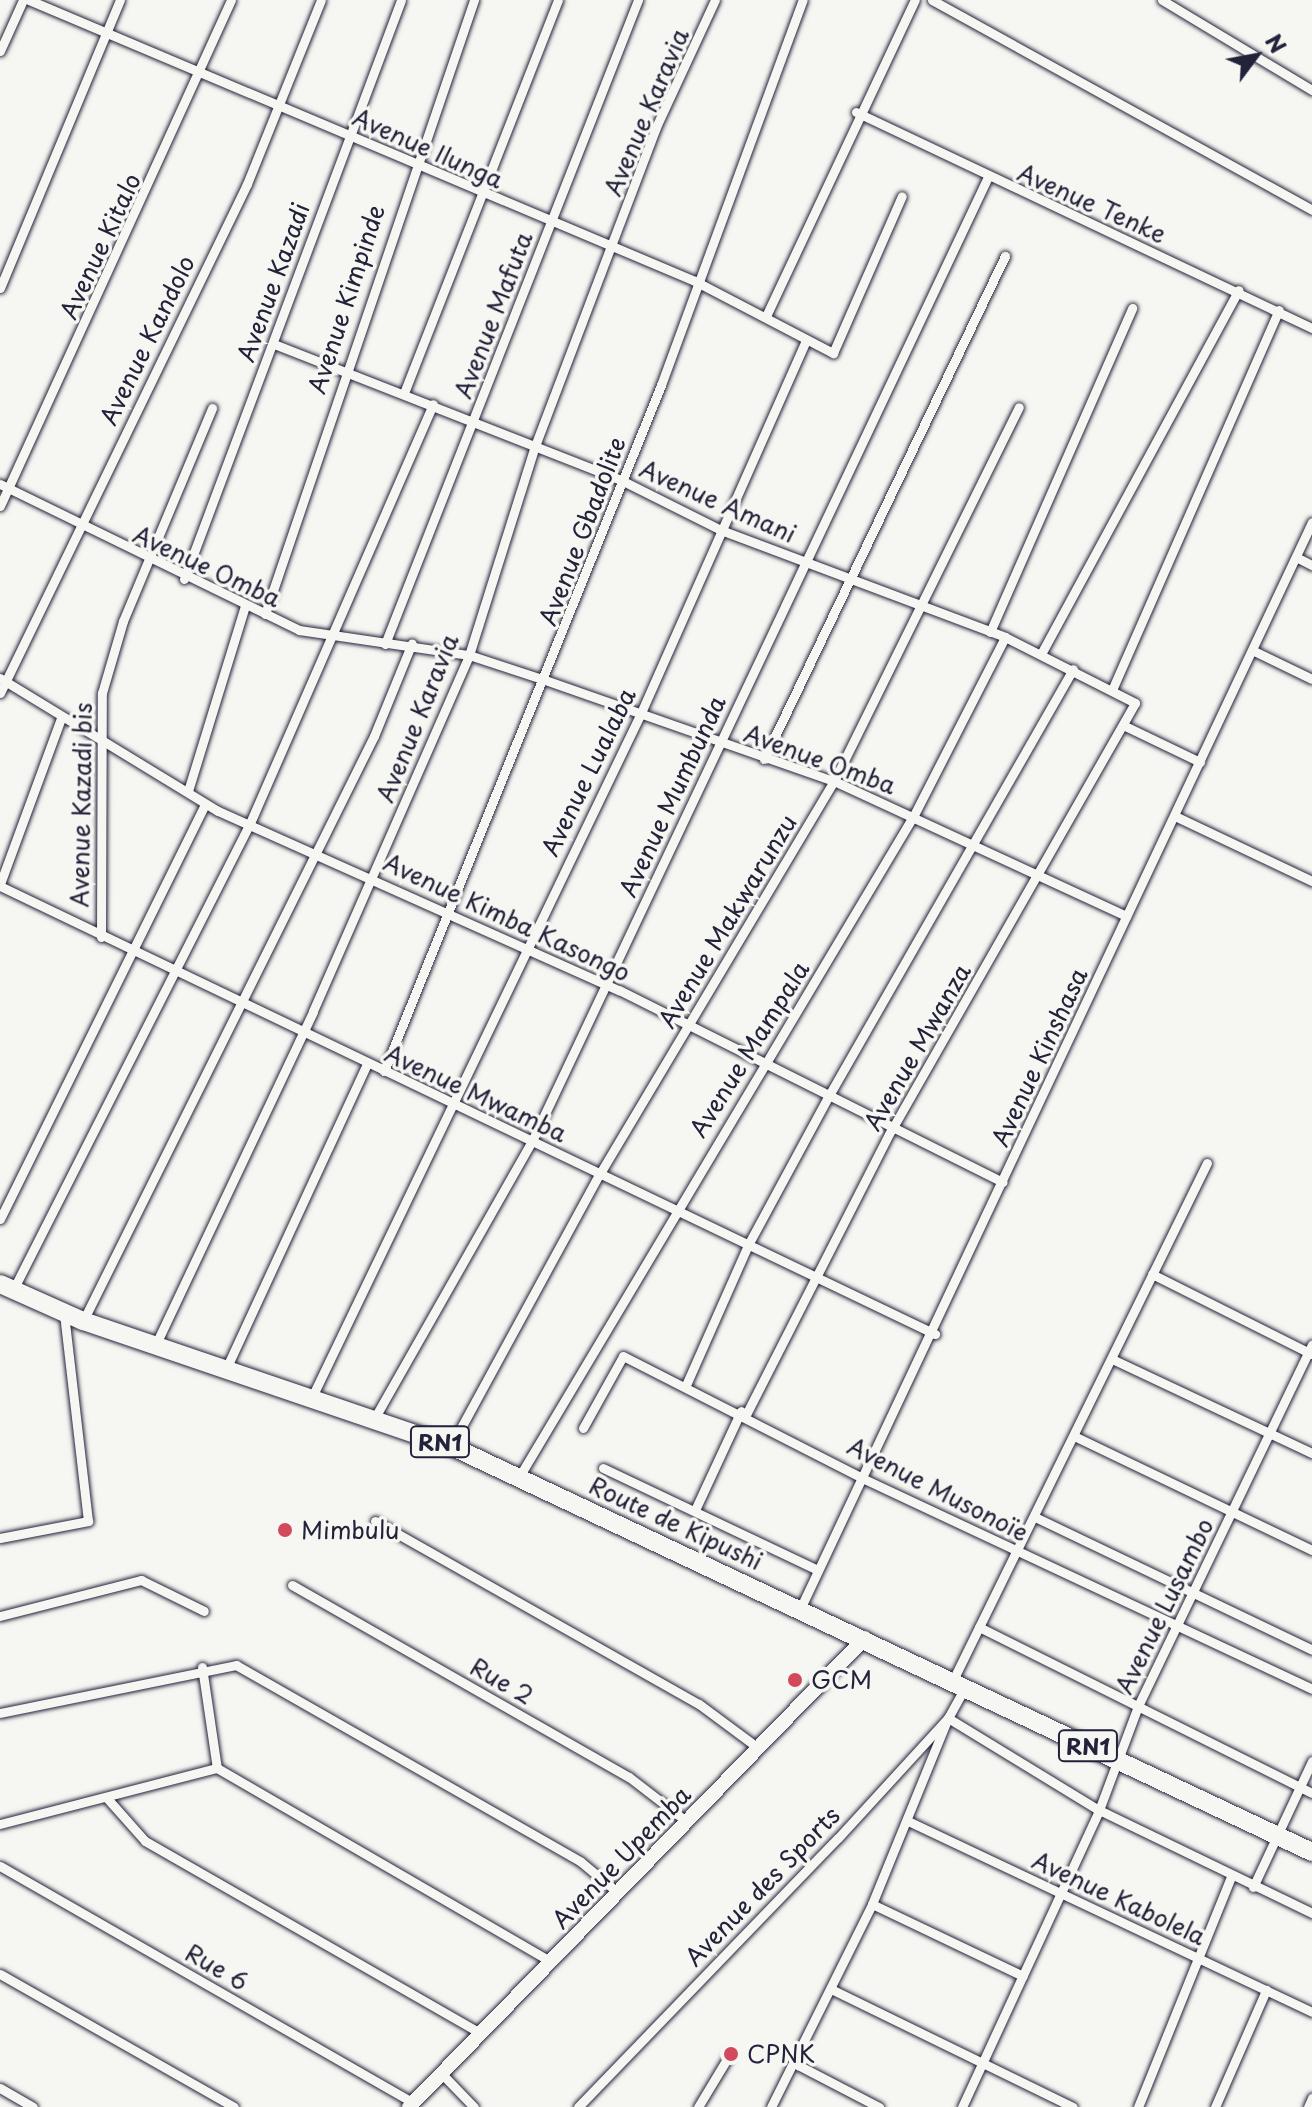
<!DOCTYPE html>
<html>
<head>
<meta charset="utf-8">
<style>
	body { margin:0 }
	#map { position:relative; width:1312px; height:2107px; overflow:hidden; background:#f6f6f2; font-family:"Playpen Sans",sans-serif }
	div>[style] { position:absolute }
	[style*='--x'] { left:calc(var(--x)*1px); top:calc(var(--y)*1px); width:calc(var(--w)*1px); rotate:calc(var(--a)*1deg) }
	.roads { filter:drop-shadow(0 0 2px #22223b) drop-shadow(0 0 2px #22223b) }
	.street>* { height:9px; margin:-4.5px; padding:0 4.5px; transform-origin:4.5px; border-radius:4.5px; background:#f6f6f2 }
	.secondary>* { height:14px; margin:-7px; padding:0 7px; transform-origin:7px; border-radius:7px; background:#f6f6f2 }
	.highway>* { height:18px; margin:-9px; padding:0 9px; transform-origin:9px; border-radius:9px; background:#f6f6f2 }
	.dots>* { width:22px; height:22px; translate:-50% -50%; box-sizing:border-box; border:4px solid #f6f6f2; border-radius:50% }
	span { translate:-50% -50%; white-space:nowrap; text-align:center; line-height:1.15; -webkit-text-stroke:7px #f6f6f2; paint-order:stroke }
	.shield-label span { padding:2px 6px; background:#f6f6f2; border:2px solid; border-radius:6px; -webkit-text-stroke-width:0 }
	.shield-label { font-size:22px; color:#22223b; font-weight:700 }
	.street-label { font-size:24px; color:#22223b }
	.poi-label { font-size:24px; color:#22223b }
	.left { translate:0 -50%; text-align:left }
	.north { position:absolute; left:1216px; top:16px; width:80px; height:80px; -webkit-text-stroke:6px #f6f6f2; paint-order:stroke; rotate:58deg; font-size:22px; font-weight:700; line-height:32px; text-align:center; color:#22223b }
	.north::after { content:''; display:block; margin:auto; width:28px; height:36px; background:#22223b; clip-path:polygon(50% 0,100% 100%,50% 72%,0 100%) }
</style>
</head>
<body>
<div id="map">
	<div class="roads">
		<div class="street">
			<i style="--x:29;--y:0;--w:723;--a:22.88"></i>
			<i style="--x:695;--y:281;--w:156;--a:27.6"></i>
			<i style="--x:833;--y:353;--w:171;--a:-66.3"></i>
			<i style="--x:932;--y:0;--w:434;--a:28.9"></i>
			<i style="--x:1162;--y:0;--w:175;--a:31"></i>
			<i style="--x:0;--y:51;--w:56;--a:-65.7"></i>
			<i style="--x:856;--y:112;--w:505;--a:25.35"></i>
			<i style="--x:0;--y:288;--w:312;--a:-67.4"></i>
			<i style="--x:767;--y:314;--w:347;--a:-64.8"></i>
			<i style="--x:274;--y:344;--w:375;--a:21.4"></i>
			<i style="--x:623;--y:481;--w:110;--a:26.6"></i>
			<i style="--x:721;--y:530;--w:303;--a:20.6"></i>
			<i style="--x:1005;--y:637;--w:146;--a:26.9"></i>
			<i style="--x:1135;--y:703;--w:492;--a:119.7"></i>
			<i style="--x:891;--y:1130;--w:318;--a:117"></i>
			<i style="--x:404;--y:393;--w:422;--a:-68.6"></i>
			<i style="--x:0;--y:484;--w:333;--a:26"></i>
			<i style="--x:299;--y:630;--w:172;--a:8.4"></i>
			<i style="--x:469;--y:655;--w:80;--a:18.2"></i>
			<i style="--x:545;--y:680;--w:306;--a:19.3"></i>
			<i style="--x:834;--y:781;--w:322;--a:24.8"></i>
			<i style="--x:0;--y:506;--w:556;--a:-65.46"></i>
			<i style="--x:1296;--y:557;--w:18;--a:27"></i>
			<i style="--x:184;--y:579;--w:618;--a:-69.45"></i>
			<i style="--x:265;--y:614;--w:649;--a:-71.2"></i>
			<i style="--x:990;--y:632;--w:354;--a:-66.3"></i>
			<i style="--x:385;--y:644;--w:692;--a:-68.55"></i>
			<i style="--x:1254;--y:651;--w:64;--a:25.8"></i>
			<i style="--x:1041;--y:654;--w:414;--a:-61.5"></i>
			<i style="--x:0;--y:678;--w:255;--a:31.4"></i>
			<i style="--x:218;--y:811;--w:439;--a:24.1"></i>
			<i style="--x:619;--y:990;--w:429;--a:26.6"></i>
			<i style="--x:1112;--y:690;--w:415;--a:-66.3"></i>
			<i style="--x:0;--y:693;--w:566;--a:-64.11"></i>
			<i style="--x:247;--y:184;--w:198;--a:-68.1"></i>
			<i style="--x:1127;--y:727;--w:81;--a:25.6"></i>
			<i style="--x:764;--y:759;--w:558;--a:-64.4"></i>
			<i style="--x:188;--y:791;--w:194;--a:-72.9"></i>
			<i style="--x:1175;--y:816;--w:152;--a:25.4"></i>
			<i style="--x:0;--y:884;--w:177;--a:-69.8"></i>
			<i style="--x:0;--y:886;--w:1037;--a:25.6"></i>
			<i style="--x:101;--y:937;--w:244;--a:-89.8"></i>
			<i style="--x:102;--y:693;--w:75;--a:-73.7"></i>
			<i style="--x:123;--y:621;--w:231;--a:-67.3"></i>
			<i style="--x:384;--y:1071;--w:740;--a:-68.01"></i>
			<i style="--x:661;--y:385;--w:410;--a:-69.8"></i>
			<i style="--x:0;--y:1219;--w:463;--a:-63.7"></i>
			<i style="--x:1152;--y:1274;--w:179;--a:26.6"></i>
			<i style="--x:13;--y:1290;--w:524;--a:-63.09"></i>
			<i style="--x:250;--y:823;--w:457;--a:-66.4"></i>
			<i style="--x:83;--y:1321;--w:653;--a:-63.55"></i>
			<i style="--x:374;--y:736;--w:100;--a:-67.8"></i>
			<i style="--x:155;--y:1346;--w:370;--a:-64.7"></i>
			<i style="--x:313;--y:1011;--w:389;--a:-66.3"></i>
			<i style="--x:469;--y:655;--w:219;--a:-72.5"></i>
			<i style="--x:535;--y:446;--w:341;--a:-69.2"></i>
			<i style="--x:656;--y:127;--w:140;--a:-65.1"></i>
			<i style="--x:1112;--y:1359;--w:221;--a:25.2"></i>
			<i style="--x:225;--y:1371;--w:339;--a:-65.2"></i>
			<i style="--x:686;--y:1385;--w:153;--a:-66.1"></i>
			<i style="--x:748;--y:1245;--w:168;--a:-61.6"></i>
			<i style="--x:828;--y:1097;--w:493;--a:-60.2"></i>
			<i style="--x:311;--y:1399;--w:759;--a:-64.31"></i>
			<i style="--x:640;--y:715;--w:410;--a:-66.1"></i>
			<i style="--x:374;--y:1419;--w:320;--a:-60.4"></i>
			<i style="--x:532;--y:1141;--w:1064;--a:-64.69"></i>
			<i style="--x:583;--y:1428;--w:82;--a:-60.9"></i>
			<i style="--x:623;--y:1356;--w:268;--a:27"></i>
			<i style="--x:862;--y:1478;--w:497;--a:25.1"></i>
			<i style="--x:1074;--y:1436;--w:264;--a:25.6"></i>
			<i style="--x:451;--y:1446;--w:309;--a:-61.4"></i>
			<i style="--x:599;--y:1175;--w:459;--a:-59.2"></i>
			<i style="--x:834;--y:781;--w:417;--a:-63.7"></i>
			<i style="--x:603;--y:1468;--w:238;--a:25.4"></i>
			<i style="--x:519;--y:1477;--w:771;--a:-59.18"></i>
			<i style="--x:914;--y:815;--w:200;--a:-62.9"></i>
			<i style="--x:695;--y:1510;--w:109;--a:-65.1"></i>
			<i style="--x:1035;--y:1517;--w:307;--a:25.6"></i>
			<i style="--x:375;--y:1521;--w:372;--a:29.5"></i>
			<i style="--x:699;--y:1704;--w:72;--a:36.6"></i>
			<i style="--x:0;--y:1538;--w:90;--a:-10.9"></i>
			<i style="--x:88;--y:1521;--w:209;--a:-96.6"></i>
			<i style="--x:292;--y:1585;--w:388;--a:29.7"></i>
			<i style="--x:629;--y:1777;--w:72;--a:37.7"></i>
			<i style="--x:801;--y:1607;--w:1199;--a:-64.78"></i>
			<i style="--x:0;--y:1616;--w:146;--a:-14.3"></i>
			<i style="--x:141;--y:1580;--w:70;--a:26.2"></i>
			<i style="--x:979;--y:1627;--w:372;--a:26.5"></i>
			<i style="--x:202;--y:1667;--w:102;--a:81.6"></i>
			<i style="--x:953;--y:1680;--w:576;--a:-63.84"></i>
			<i style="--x:0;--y:1713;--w:241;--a:-11.5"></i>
			<i style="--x:236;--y:1665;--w:397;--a:29.7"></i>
			<i style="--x:581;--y:1862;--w:45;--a:39.6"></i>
			<i style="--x:217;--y:1768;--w:385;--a:30.1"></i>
			<i style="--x:106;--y:1797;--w:59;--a:48.4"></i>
			<i style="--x:145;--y:1841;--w:386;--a:29.8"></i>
			<i style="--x:908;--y:1821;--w:447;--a:25.3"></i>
			<i style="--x:0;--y:1824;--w:224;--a:-14.5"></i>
			<i style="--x:0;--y:1866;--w:476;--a:29.8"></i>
			<i style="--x:1253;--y:1887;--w:139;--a:-64.9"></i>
			<i style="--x:872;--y:1904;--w:167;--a:25.5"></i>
			<i style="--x:0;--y:1974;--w:269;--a:29.6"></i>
			<i style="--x:831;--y:1989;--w:269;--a:26"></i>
			<i style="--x:794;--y:2063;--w:96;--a:27.4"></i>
			<i style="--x:442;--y:2074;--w:46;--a:45.9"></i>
			<i style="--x:0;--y:2088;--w:38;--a:30"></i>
			<i style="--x:578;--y:2107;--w:374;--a:-46"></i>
			<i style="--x:838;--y:1838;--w:163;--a:-47.5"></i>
			<i style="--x:948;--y:1718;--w:37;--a:-61"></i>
			<i style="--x:698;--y:2107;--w:62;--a:-58.9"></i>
			<i style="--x:771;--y:2107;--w:227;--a:-63.5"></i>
			<i style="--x:872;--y:1904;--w:201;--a:-67.8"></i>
			<i style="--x:948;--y:1718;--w:177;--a:31.4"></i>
			<i style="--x:1099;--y:1810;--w:237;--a:25.8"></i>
			<i style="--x:962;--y:2107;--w:327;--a:-65.2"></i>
			<i style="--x:1099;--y:1810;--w:111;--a:-69.4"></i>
			<i style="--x:1138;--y:1706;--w:401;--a:-64.3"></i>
			<i style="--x:1138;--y:2107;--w:248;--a:-68"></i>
			<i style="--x:1215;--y:2107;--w:128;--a:-66.4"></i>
			<i style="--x:1308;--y:2107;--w:10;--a:-66"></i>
		</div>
		<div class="secondary">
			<i style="--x:409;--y:2107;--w:654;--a:-45.81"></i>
		</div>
		<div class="highway">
			<i style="--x:0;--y:1284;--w:91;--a:24"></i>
			<i style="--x:83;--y:1321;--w:389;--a:18.8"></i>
			<i style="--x:451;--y:1446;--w:952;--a:25.25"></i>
		</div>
	</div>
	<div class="dots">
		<i style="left:285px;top:1530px;background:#d1495b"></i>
		<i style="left:795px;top:1680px;background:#d1495b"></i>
		<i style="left:731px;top:2054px;background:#d1495b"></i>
	</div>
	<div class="shield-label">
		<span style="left:440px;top:1442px">RN1</span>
		<span style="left:1088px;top:1746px">RN1</span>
	</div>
	<div class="street-label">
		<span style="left:646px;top:112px;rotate:-67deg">Avenue Karavia</span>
		<span style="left:428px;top:148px;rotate:24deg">Avenue Ilunga</span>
		<span style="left:1092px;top:203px;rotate:24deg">Avenue Tenke</span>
		<span style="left:100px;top:246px;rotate:-65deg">Avenue Kitalo</span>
		<span style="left:273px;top:282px;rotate:-70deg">Avenue Kazadi</span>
		<span style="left:346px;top:299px;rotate:-72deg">Avenue Kimpinde</span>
		<span style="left:493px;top:315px;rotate:-69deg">Avenue Mafuta</span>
		<span style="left:147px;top:340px;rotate:-64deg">Avenue Kandolo</span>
		<span style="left:718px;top:501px;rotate:24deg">Avenue Amani</span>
		<span style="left:582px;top:531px;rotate:-69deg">Avenue Gbadolite</span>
		<span style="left:207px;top:566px;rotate:25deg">Avenue Omba</span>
		<span style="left:417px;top:718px;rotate:-68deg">Avenue Karavia</span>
		<span style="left:820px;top:759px;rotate:20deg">Avenue Omba</span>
		<span style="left:588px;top:772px;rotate:-64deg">Avenue Lualaba</span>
		<span style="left:672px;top:796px;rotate:-65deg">Avenue Mumbunda</span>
		<span style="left:81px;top:805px;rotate:-89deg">Avenue Kazadi bis</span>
		<span style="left:507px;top:917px;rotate:25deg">Avenue Kimba Kasongo</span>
		<span style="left:727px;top:921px;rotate:-59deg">Avenue Makwarunzu</span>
		<span style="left:917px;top:1047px;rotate:-60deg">Avenue Mwanza</span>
		<span style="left:749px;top:1049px;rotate:-58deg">Avenue Mampala</span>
		<span style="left:1039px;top:1057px;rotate:-65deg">Avenue Kinshasa</span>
		<span style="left:476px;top:1093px;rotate:25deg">Avenue Mwamba</span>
		<span style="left:938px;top:1489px;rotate:27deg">Avenue Musonoïe</span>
		<span style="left:676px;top:1523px;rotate:25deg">Route de Kipushi</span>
		<span style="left:1164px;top:1606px;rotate:-64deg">Avenue Lusambo</span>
		<span style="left:502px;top:1681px;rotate:30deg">Rue 2</span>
		<span style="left:621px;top:1857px;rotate:-46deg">Avenue Upemba</span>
		<span style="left:762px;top:1886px;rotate:-46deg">Avenue des Sports</span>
		<span style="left:1119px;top:1898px;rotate:25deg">Avenue Kabolela</span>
		<span style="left:217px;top:1967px;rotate:30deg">Rue 6</span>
	</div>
	<div class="poi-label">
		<span class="left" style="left:301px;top:1530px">Mimbulu</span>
		<span class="left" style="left:811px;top:1680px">GCM</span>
		<span class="left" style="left:747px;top:2054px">CPNK</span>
	</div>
	<div class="north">N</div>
</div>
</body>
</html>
